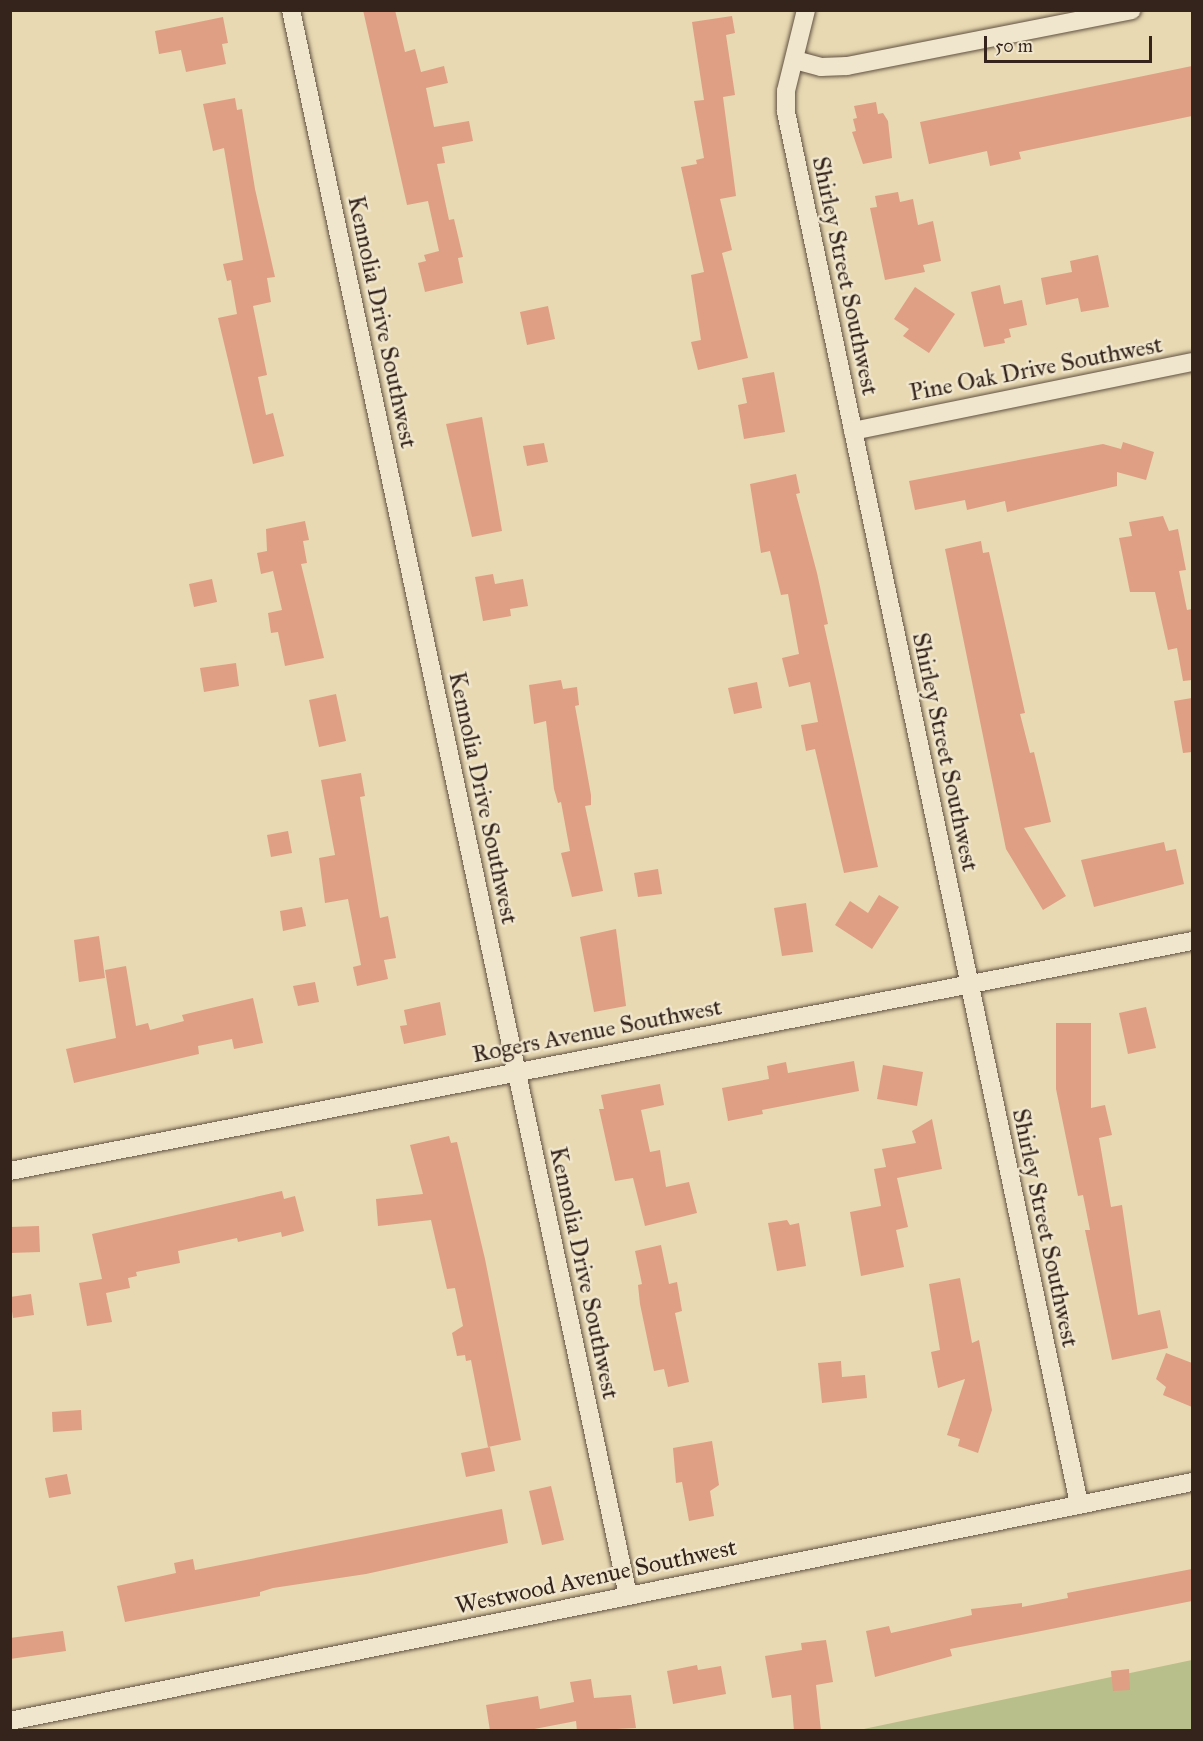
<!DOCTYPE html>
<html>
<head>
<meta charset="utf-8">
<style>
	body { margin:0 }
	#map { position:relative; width:1203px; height:1741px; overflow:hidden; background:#e8d9b2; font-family:"IM FELL Great Primer",serif }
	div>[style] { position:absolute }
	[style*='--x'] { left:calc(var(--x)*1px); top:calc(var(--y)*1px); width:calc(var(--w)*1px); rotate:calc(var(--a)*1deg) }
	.green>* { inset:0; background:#b8bf8a }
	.building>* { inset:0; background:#df9f84 }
	.roads { filter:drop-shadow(0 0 2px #615142) drop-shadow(0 0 2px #615142) }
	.minor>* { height:18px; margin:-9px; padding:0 9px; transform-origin:9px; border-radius:9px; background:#f0e6cd }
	span { translate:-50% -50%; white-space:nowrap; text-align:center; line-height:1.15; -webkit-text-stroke:5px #f0e6cd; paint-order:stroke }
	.street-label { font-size:24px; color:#34241c }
	.frame { position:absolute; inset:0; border:12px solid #34241c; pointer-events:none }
	.scale { position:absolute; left:984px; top:36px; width:168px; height:27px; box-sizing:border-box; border:3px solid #34241c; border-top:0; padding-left:8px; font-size:18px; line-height:21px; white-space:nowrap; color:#34241c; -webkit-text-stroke:4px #f0e6cd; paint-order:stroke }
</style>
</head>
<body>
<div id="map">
	<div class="green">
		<i style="clip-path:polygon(1192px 1660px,1192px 1730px,859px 1730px)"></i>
	</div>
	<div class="building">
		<i style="clip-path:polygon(363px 10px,395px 10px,405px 52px,415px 49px,421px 72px,444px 66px,448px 83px,426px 88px,434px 127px,469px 121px,473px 141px,442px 147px,445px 163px,437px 164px,449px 220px,454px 219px,463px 257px,458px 258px,463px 283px,425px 292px,418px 263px,426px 261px,424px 255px,439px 251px,428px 201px,407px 205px)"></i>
		<i style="clip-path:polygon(732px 16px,735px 33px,726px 35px,735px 95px,723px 97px,736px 196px,720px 199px,732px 250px,722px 253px,748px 358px,698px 370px,691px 342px,701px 340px,691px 275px,704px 272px,681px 167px,697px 164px,696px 160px,704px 158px,694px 101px,704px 100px,692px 22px)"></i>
		<i style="clip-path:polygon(223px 17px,228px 43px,222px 44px,226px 64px,186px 72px,181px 50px,159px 54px,155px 31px)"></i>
		<i style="clip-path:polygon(1192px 66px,1192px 116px,1019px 152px,1021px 159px,990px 166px,987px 151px,929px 164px,920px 122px)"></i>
		<i style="clip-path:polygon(235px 98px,237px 110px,242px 109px,255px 189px,275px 277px,267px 278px,271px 302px,253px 306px,267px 375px,258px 377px,266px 415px,273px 413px,284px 456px,253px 464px,218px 318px,237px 314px,231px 280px,227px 281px,223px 264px,243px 260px,224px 148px,213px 151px,203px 104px)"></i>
		<i style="clip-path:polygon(876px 102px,878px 114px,883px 113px,888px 121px,892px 158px,863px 164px,852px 132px,856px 131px,853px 119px,857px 118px,854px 106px)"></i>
		<i style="clip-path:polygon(898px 192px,900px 202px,913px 199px,918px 225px,933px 221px,941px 261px,923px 265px,925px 272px,885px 280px,870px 208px,877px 207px,875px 196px)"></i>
		<i style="clip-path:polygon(1098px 255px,1109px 307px,1081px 312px,1078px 298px,1046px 305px,1041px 278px,1072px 272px,1070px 261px)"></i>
		<i style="clip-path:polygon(1000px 285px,1004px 304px,1022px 300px,1027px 325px,1009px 329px,1011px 337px,1004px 339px,1005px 343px,984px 347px,971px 292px)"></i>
		<i style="clip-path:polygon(915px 287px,955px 314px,929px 353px,903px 336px,909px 329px,894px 319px)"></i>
		<i style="clip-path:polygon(548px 306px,555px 339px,527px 345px,520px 312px)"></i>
		<i style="clip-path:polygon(774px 372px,785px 432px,744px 439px,738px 405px,747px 403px,742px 378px)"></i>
		<i style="clip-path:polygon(482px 417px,502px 531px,472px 537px,446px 424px)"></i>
		<i style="clip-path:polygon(1123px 442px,1154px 452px,1146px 480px,1117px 472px,1117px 486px,1007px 512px,1005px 501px,967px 510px,965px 500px,915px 510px,909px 481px,1103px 444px,1121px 449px)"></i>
		<i style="clip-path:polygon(544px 443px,548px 462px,527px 466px,523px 446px)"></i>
		<i style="clip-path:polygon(796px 474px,800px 493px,796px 494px,817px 573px,828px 624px,824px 625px,878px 867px,844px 873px,815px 749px,806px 751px,801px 725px,818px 722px,810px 682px,789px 687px,782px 658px,799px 654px,788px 594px,781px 595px,770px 551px,761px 553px,750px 484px)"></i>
		<i style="clip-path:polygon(1163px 516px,1169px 531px,1178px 529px,1186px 570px,1179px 571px,1187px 610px,1192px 609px,1192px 680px,1183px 681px,1177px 648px,1168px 650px,1155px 592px,1130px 592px,1119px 538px,1132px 536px,1129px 522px)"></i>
		<i style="clip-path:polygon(305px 521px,309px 540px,303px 541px,307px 563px,301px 564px,324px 658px,285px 666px,278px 632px,271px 633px,268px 613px,282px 610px,273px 571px,261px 574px,257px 553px,267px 551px,266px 529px)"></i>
		<i style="clip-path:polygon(981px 541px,983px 553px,989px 552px,1025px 713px,1020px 714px,1030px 753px,1034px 752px,1051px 822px,1024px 828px,1066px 896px,1043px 910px,1006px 849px,945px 549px)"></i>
		<i style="clip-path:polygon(493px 574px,495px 584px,523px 579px,528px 606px,510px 609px,511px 616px,483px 621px,475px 577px)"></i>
		<i style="clip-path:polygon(212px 579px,217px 602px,194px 607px,189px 584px)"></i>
		<i style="clip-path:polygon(236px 663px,239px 686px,204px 692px,200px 668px)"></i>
		<i style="clip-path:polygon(561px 680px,563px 689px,577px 687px,579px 705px,575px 706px,591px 795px,591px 805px,585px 806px,603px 891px,572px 897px,561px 853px,570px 851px,561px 802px,558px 803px,554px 789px,546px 721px,534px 724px,529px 685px)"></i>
		<i style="clip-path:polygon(757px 682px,762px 708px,734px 714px,728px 688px)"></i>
		<i style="clip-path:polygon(336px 694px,346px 741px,319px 747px,309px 700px)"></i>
		<i style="clip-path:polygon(1192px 698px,1192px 752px,1183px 753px,1174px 701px)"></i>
		<i style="clip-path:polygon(361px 773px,365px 796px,360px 797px,380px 918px,388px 916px,396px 958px,384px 960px,388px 979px,357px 986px,353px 967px,361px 965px,348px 899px,325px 903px,319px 858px,335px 855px,321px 780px)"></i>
		<i style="clip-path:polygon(288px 831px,292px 853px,271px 857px,267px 835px)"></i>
		<i style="clip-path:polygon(1164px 842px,1166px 851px,1176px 849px,1184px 884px,1094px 907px,1081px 860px)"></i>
		<i style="clip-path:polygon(658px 869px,662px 894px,638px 897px,634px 873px)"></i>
		<i style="clip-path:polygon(879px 895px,899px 907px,872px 949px,835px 925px,850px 901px,868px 913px)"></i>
		<i style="clip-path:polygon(806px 903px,813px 952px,782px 956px,774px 908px)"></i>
		<i style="clip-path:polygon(302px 907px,306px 926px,283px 931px,280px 911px)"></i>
		<i style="clip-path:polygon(616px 929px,626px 1006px,594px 1012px,580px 937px)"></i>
		<i style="clip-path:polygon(99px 936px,105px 978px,79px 982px,74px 940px)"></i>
		<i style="clip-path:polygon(126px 966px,136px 1026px,148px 1023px,150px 1030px,184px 1021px,182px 1015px,253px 998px,263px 1043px,234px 1049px,232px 1039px,198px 1046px,199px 1054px,74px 1083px,66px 1049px,116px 1038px,105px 970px)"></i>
		<i style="clip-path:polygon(315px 982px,319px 1002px,298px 1006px,293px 986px)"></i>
		<i style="clip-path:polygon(440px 1002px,446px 1035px,404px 1044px,400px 1026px,407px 1025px,404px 1010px)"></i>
		<i style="clip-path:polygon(1146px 1007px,1156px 1048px,1128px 1054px,1119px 1013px)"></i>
		<i style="clip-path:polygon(1056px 1023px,1091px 1023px,1091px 1108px,1105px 1105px,1112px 1135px,1099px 1138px,1111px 1207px,1122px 1205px,1138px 1315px,1160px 1310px,1168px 1348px,1112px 1360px,1085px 1230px,1090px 1230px,1083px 1195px,1078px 1196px,1056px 1089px)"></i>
		<i style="clip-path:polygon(854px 1061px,859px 1091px,762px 1110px,763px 1114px,728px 1121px,722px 1088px,769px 1079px,767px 1066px,786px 1062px,788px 1073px)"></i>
		<i style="clip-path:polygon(883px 1065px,923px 1072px,917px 1106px,877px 1099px)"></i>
		<i style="clip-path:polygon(660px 1084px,664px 1105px,641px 1110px,650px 1152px,660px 1150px,666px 1187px,689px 1182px,697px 1213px,645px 1226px,633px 1178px,615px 1181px,599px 1109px,604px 1109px,601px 1095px)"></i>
		<i style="clip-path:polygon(932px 1119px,942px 1169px,897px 1178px,908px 1227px,896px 1230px,904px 1267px,861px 1276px,850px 1212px,881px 1206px,874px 1169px,886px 1167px,882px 1149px,916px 1143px,912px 1131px)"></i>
		<i style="clip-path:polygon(449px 1136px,451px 1143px,457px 1142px,485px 1259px,521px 1440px,488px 1447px,471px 1360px,466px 1361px,465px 1355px,457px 1356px,452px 1333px,463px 1326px,455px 1288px,447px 1289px,431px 1220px,378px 1226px,376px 1199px,423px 1194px,410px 1145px)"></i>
		<i style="clip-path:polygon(282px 1191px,284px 1199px,295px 1196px,304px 1231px,282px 1237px,281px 1232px,238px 1242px,237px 1238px,178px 1251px,180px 1263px,136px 1272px,137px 1276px,128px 1278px,130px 1288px,106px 1293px,112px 1322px,87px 1326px,79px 1283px,102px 1279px,92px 1234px)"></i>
		<i style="clip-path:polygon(787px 1220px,790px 1225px,799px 1223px,806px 1266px,777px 1271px,768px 1223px)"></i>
		<i style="clip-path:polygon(39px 1226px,40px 1252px,10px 1253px,10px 1227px)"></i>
		<i style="clip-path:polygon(661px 1245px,669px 1284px,677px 1282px,682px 1311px,675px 1313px,689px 1382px,668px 1387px,664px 1369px,654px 1371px,640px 1304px,638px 1285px,642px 1284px,635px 1251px)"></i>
		<i style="clip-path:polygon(960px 1278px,972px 1343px,979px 1340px,992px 1410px,978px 1453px,958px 1446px,960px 1439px,947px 1435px,965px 1379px,938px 1388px,931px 1352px,940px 1350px,929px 1284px)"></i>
		<i style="clip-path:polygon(31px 1294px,34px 1315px,13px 1318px,10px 1297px)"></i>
		<i style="clip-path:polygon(1166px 1353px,1192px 1363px,1192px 1407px,1163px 1395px,1166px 1387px,1156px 1379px)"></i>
		<i style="clip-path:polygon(841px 1361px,842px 1377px,865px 1375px,867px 1398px,822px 1403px,818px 1363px)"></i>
		<i style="clip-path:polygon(81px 1410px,82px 1430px,53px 1432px,52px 1412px)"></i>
		<i style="clip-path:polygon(712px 1441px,719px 1485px,710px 1491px,714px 1516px,689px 1521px,682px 1482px,676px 1483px,673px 1448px)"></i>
		<i style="clip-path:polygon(490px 1447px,495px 1471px,466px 1477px,461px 1453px)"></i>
		<i style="clip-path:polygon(67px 1474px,71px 1494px,49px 1498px,45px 1478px)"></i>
		<i style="clip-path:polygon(551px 1486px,564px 1540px,542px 1545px,529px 1491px)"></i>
		<i style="clip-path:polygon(502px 1509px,508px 1543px,366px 1574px,273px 1588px,260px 1592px,260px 1596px,125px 1622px,117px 1586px,176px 1573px,174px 1563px,193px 1559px,195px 1570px)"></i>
		<i style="clip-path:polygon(1192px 1569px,1192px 1601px,950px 1649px,952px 1656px,875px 1677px,866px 1631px,889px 1626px,891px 1633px,972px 1615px,971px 1609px,1022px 1603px,1022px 1607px,1068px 1598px,1067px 1593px)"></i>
		<i style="clip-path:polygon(63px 1631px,66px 1651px,10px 1659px,10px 1638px)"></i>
		<i style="clip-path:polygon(826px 1640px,833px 1682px,816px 1685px,821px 1731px,794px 1731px,791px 1695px,772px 1698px,765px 1656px,802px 1650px,801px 1643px)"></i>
		<i style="clip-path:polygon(697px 1665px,698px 1670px,721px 1666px,726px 1694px,673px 1704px,667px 1671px)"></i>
		<i style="clip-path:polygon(1129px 1669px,1130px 1690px,1113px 1691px,1111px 1671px)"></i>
		<i style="clip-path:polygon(591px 1679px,594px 1698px,631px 1695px,636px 1728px,577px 1731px,576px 1721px,524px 1731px,490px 1731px,486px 1705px,538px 1696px,540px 1709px,574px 1702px,570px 1682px)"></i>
	</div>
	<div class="roads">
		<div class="minor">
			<i style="--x:291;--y:10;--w:1620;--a:78"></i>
			<i style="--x:806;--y:10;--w:83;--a:103.9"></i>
			<i style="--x:786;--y:91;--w:21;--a:90"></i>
			<i style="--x:786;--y:112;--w:1423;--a:78.11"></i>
			<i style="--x:795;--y:60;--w:27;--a:15"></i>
			<i style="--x:821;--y:67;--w:26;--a:-2"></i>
			<i style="--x:847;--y:66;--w:290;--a:-11.1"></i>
			<i style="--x:853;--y:431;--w:346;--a:-11.5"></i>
			<i style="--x:10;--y:1171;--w:1204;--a:-11.01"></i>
			<i style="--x:10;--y:1721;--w:1206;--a:-11.43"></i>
		</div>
	</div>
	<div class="street-label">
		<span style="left:845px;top:276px;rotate:78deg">Shirley Street Southwest</span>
		<span style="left:382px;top:322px;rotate:78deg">Kennolia Drive Southwest</span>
		<span style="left:1036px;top:369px;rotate:-11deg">Pine Oak Drive Southwest</span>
		<span style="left:945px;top:752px;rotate:78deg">Shirley Street Southwest</span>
		<span style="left:483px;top:798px;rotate:78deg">Kennolia Drive Southwest</span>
		<span style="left:597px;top:1031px;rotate:-11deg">Rogers Avenue Southwest</span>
		<span style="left:1045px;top:1228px;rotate:78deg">Shirley Street Southwest</span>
		<span style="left:584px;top:1273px;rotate:78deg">Kennolia Drive Southwest</span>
		<span style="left:596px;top:1577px;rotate:-12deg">Westwood Avenue Southwest</span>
	</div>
	<div class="frame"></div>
	<div class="scale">50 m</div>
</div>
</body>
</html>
